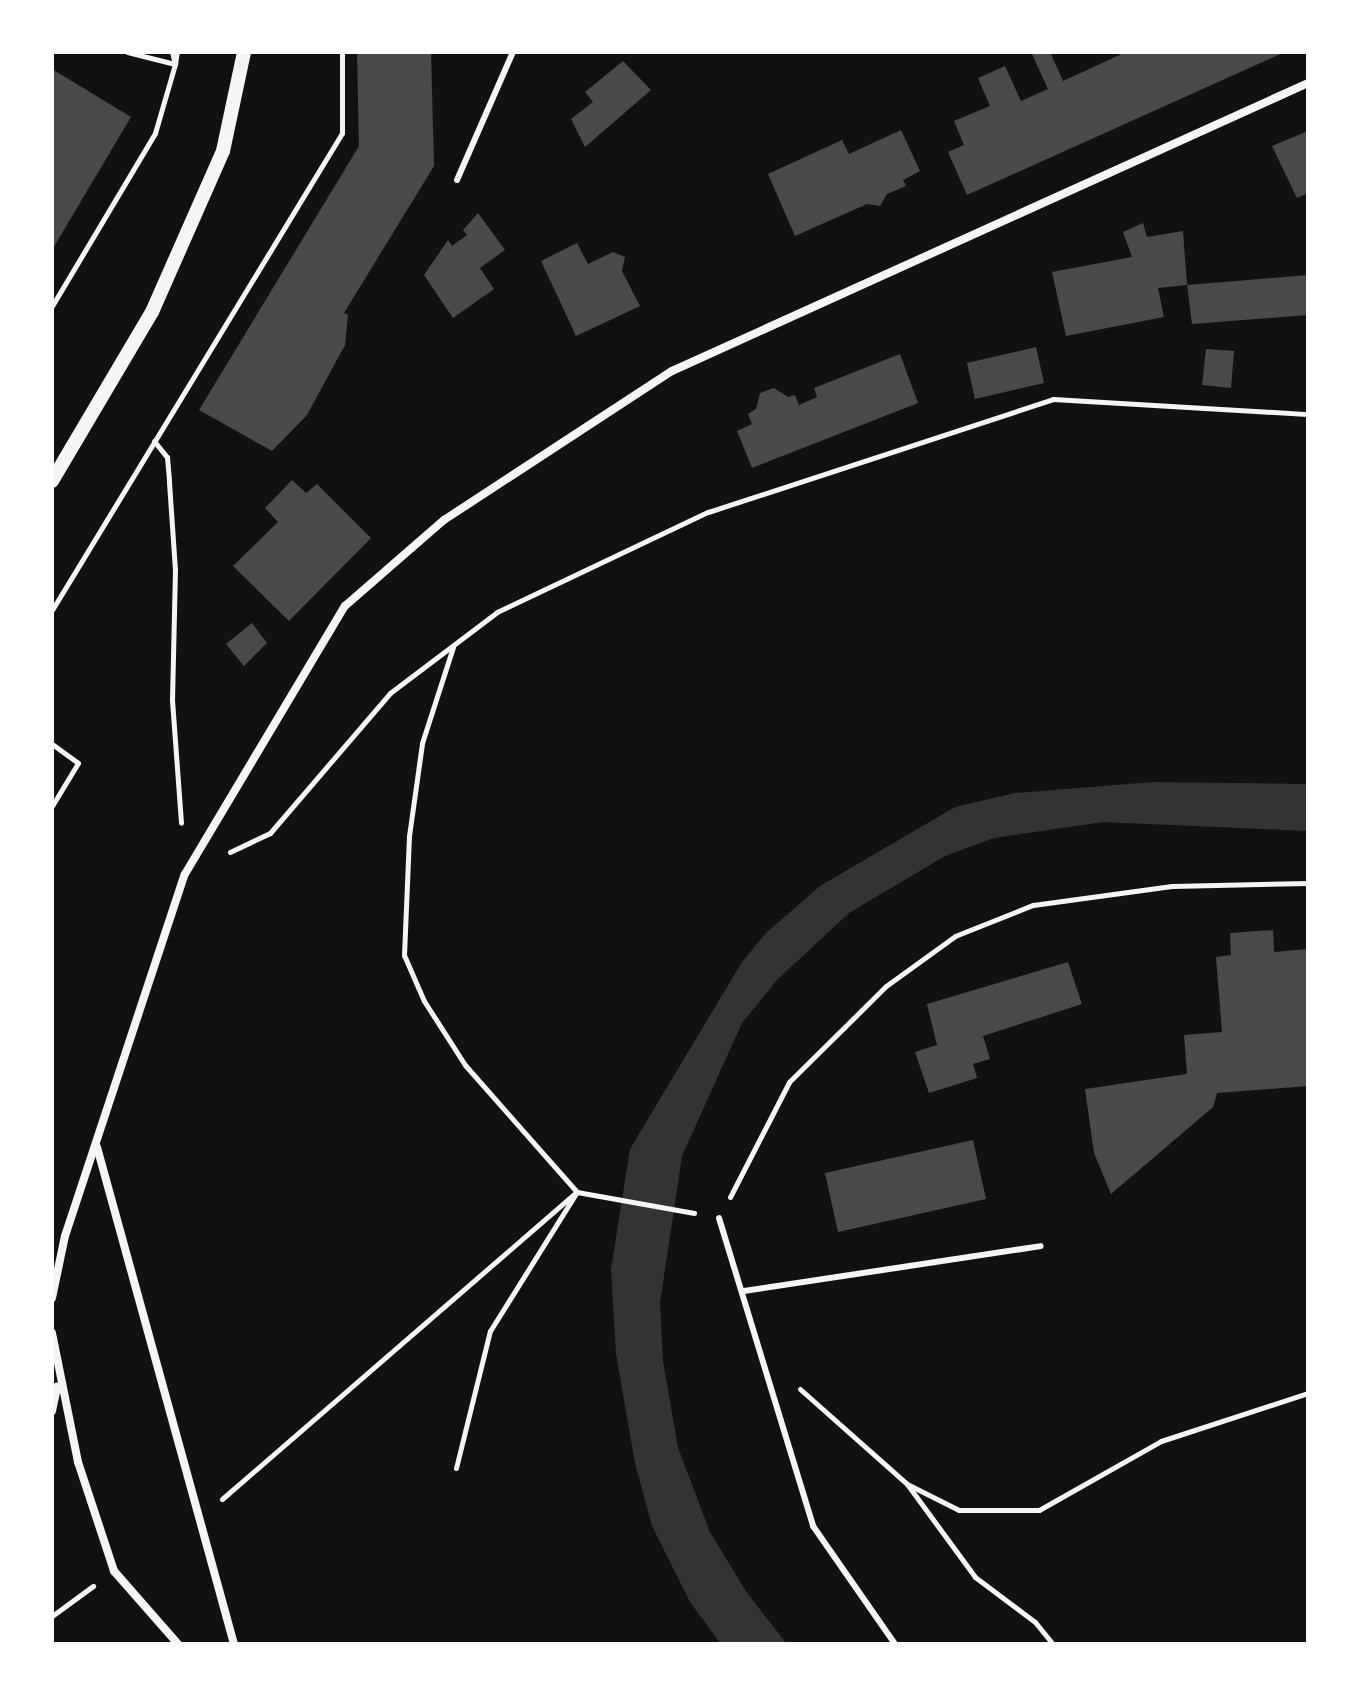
<!DOCTYPE html>
<html>
<head>
<meta charset="utf-8">
<style>
	body { margin:0 }
	#map { position:relative; width:1360px; height:1696px; overflow:hidden; background:#111; font-family:"Roboto Condensed",sans-serif }
	div>[style] { position:absolute }
	[style*='--x'] { left:calc(var(--x)*1px); top:calc(var(--y)*1px); width:calc(var(--w)*1px); rotate:calc(var(--a)*1deg) }
	.water>* { inset:0; background:#333 }
	.building>* { inset:0; background:#4a4a4a }
	.path>* { height:5px; margin:-2.5px; padding:0 2.5px; transform-origin:2.5px; border-radius:2.5px; background:#f5f5f5 }
	.service>* { height:6px; margin:-3px; padding:0 3px; transform-origin:3px; border-radius:3px; background:#f5f5f5 }
	.minor>* { height:8px; margin:-4px; padding:0 4px; transform-origin:4px; border-radius:4px; background:#f5f5f5 }
	.tertiary>* { height:14px; margin:-7px; padding:0 7px; transform-origin:7px; border-radius:7px; background:#f5f5f5 }
	span { translate:-50% -50%; white-space:nowrap; text-align:center; line-height:1.15; -webkit-text-stroke:8px #fff; paint-order:stroke }
	.frame { position:absolute; inset:0; border:54px solid #fff; pointer-events:none }
</style>
</head>
<body>
<div id="map">
	<div class="water">
		<i style="clip-path:polygon(1154px 782px,1308px 784px,1308px 831px,1103px 822px,994px 838px,945px 856px,849px 913px,777px 980px,742px 1023px,682px 1156px,660px 1303px,663px 1361px,678px 1448px,710px 1532px,747px 1593px,787px 1644px,721px 1644px,690px 1602px,652px 1526px,635px 1463px,616px 1354px,611px 1269px,630px 1149px,742px 962px,766px 933px,820px 886px,955px 807px,1015px 793px)"></i>
	</div>
	<div class="building">
		<i style="clip-path:polygon(357px 52px,431px 52px,434px 166px,344px 313px,348px 315px,345px 345px,307px 415px,272px 451px,199px 410px,359px 146px)"></i>
		<i style="clip-path:polygon(1031px 52px,1050px 52px,1063px 81px,1126px 52px,1285px 52px,967px 195px,948px 152px,964px 145px,954px 121px,990px 106px,978px 78px,1005px 66px,1021px 101px,1048px 89px)"></i>
		<i style="clip-path:polygon(623px 61px,651px 90px,585px 147px,571px 119px,593px 102px,585px 92px)"></i>
		<i style="clip-path:polygon(52px 69px,131px 117px,52px 250px)"></i>
		<i style="clip-path:polygon(901px 130px,920px 171px,903px 180px,906px 186px,887px 194px,880px 206px,867px 204px,795px 236px,768px 174px,842px 140px,849px 154px)"></i>
		<i style="clip-path:polygon(1308px 131px,1308px 193px,1297px 198px,1272px 146px)"></i>
		<i style="clip-path:polygon(478px 213px,505px 250px,480px 268px,494px 289px,453px 318px,424px 275px,448px 240px,452px 246px,467px 235px,463px 230px)"></i>
		<i style="clip-path:polygon(1143px 223px,1147px 237px,1183px 231px,1187px 285px,1308px 275px,1308px 315px,1192px 324px,1187px 285px,1158px 288px,1164px 317px,1066px 336px,1052px 272px,1132px 257px,1123px 232px)"></i>
		<i style="clip-path:polygon(577px 243px,588px 264px,613px 252px,625px 257px,622px 271px,640px 306px,576px 336px,541px 261px)"></i>
		<i style="clip-path:polygon(1036px 347px,1044px 383px,975px 399px,967px 363px)"></i>
		<i style="clip-path:polygon(1206px 349px,1234px 351px,1231px 388px,1202px 385px)"></i>
		<i style="clip-path:polygon(900px 354px,918px 403px,752px 468px,737px 431px,752px 424px,748px 414px,756px 409px,760px 393px,774px 388px,788px 397px,795px 395px,799px 405px,817px 397px,814px 388px)"></i>
		<i style="clip-path:polygon(292px 480px,306px 493px,317px 484px,371px 538px,289px 621px,233px 566px,278px 522px,265px 508px)"></i>
		<i style="clip-path:polygon(252px 623px,267px 643px,244px 666px,226px 644px)"></i>
		<i style="clip-path:polygon(1273px 930px,1274px 952px,1308px 949px,1308px 1086px,1217px 1093px,1213px 1107px,1111px 1194px,1094px 1153px,1085px 1089px,1187px 1074px,1184px 1035px,1222px 1032px,1216px 957px,1231px 955px,1230px 933px)"></i>
		<i style="clip-path:polygon(1068px 962px,1082px 1004px,983px 1036px,990px 1059px,973px 1064px,977px 1078px,929px 1093px,915px 1052px,937px 1045px,927px 1004px)"></i>
		<i style="clip-path:polygon(973px 1140px,986px 1199px,838px 1232px,825px 1173px)"></i>
	</div>
	<div class="path">
		<i style="--x:172;--y:52;--w:12;--a:76"></i>
		<i style="--x:175;--y:64;--w:12;--a:-81"></i>
		<i style="--x:52;--y:306;--w:201;--a:-59.2"></i>
		<i style="--x:155;--y:133;--w:72;--a:-73.8"></i>
		<i style="--x:175;--y:64;--w:49;--a:-166"></i>
		<i style="--x:154;--y:441;--w:21;--a:51"></i>
		<i style="--x:167;--y:457;--w:25;--a:85"></i>
		<i style="--x:169;--y:482;--w:87;--a:86.1"></i>
		<i style="--x:175;--y:569;--w:131;--a:91.3"></i>
		<i style="--x:172;--y:700;--w:123;--a:85.8"></i>
		<i style="--x:52;--y:610;--w:558;--a:-58.7"></i>
		<i style="--x:342;--y:133;--w:81;--a:-90"></i>
		<i style="--x:52;--y:744;--w:32;--a:36"></i>
		<i style="--x:78;--y:763;--w:50;--a:121.2"></i>
		<i style="--x:230;--y:852;--w:44;--a:-25.4"></i>
		<i style="--x:270;--y:833;--w:184;--a:-49.4"></i>
		<i style="--x:390;--y:693;--w:134;--a:-37.1"></i>
		<i style="--x:497;--y:612;--w:233;--a:-25.4"></i>
		<i style="--x:708;--y:512;--w:363;--a:-18.1"></i>
		<i style="--x:1053;--y:399;--w:255;--a:3.4"></i>
		<i style="--x:730;--y:1197;--w:129;--a:-62.8"></i>
		<i style="--x:789;--y:1082;--w:136;--a:-44.7"></i>
		<i style="--x:886;--y:986;--w:85;--a:-35.9"></i>
		<i style="--x:955;--y:936;--w:84;--a:-21.7"></i>
		<i style="--x:1033;--y:905;--w:140;--a:-7.8"></i>
		<i style="--x:1172;--y:886;--w:136;--a:-1.3"></i>
		<i style="--x:800;--y:1389;--w:143;--a:41.6"></i>
		<i style="--x:907;--y:1484;--w:115;--a:53.8"></i>
		<i style="--x:975;--y:1577;--w:75;--a:36.9"></i>
		<i style="--x:1035;--y:1622;--w:28;--a:51"></i>
		<i style="--x:456;--y:1468;--w:141;--a:-76.1"></i>
		<i style="--x:490;--y:1331;--w:164;--a:-58"></i>
		<i style="--x:577;--y:1192;--w:119;--a:10.2"></i>
		<i style="--x:907;--y:1484;--w:58;--a:26.6"></i>
		<i style="--x:959;--y:1510;--w:80;--a:0"></i>
		<i style="--x:1039;--y:1510;--w:140;--a:-29.5"></i>
		<i style="--x:1161;--y:1441;--w:155;--a:-18.1"></i>
		<i style="--x:222;--y:1499;--w:469;--a:-40.9"></i>
		<i style="--x:577;--y:1192;--w:169;--a:-131.4"></i>
		<i style="--x:465;--y:1065;--w:76;--a:-122.6"></i>
		<i style="--x:424;--y:1001;--w:50;--a:-113.5"></i>
		<i style="--x:404;--y:955;--w:119;--a:-87.6"></i>
		<i style="--x:409;--y:836;--w:94;--a:-82"></i>
		<i style="--x:422;--y:743;--w:101;--a:-72.1"></i>
		<i style="--x:52;--y:1616;--w:51;--a:-36.2"></i>
	</div>
	<div class="service">
		<i style="--x:457;--y:180;--w:140;--a:-66.4"></i>
		<i style="--x:719;--y:1218;--w:322;--a:73"></i>
		<i style="--x:813;--y:1526;--w:144;--a:55.2"></i>
		<i style="--x:744;--y:1291;--w:300;--a:-8.6"></i>
	</div>
	<div class="minor">
		<i style="--x:97;--y:1147;--w:516;--a:74.59"></i>
		<i style="--x:52;--y:1298;--w:63;--a:-78.2"></i>
		<i style="--x:65;--y:1236;--w:381;--a:-71.7"></i>
		<i style="--x:185;--y:874;--w:312;--a:-59.2"></i>
		<i style="--x:345;--y:606;--w:131;--a:-41"></i>
		<i style="--x:444;--y:520;--w:272;--a:-33.2"></i>
		<i style="--x:672;--y:371;--w:698;--a:-24.36"></i>
		<i style="--x:52;--y:1333;--w:132;--a:78.6"></i>
		<i style="--x:78;--y:1462;--w:115;--a:71.7"></i>
		<i style="--x:114;--y:1571;--w:97;--a:48.8"></i>
		<i style="--x:52;--y:1411;--w:25;--a:-78"></i>
	</div>
	<div class="tertiary">
		<i style="--x:52;--y:481;--w:196;--a:-59.4"></i>
		<i style="--x:152;--y:312;--w:176;--a:-66.2"></i>
		<i style="--x:223;--y:151;--w:101;--a:-78"></i>
	</div>
	<div class="frame"></div>
</div>
</body>
</html>
